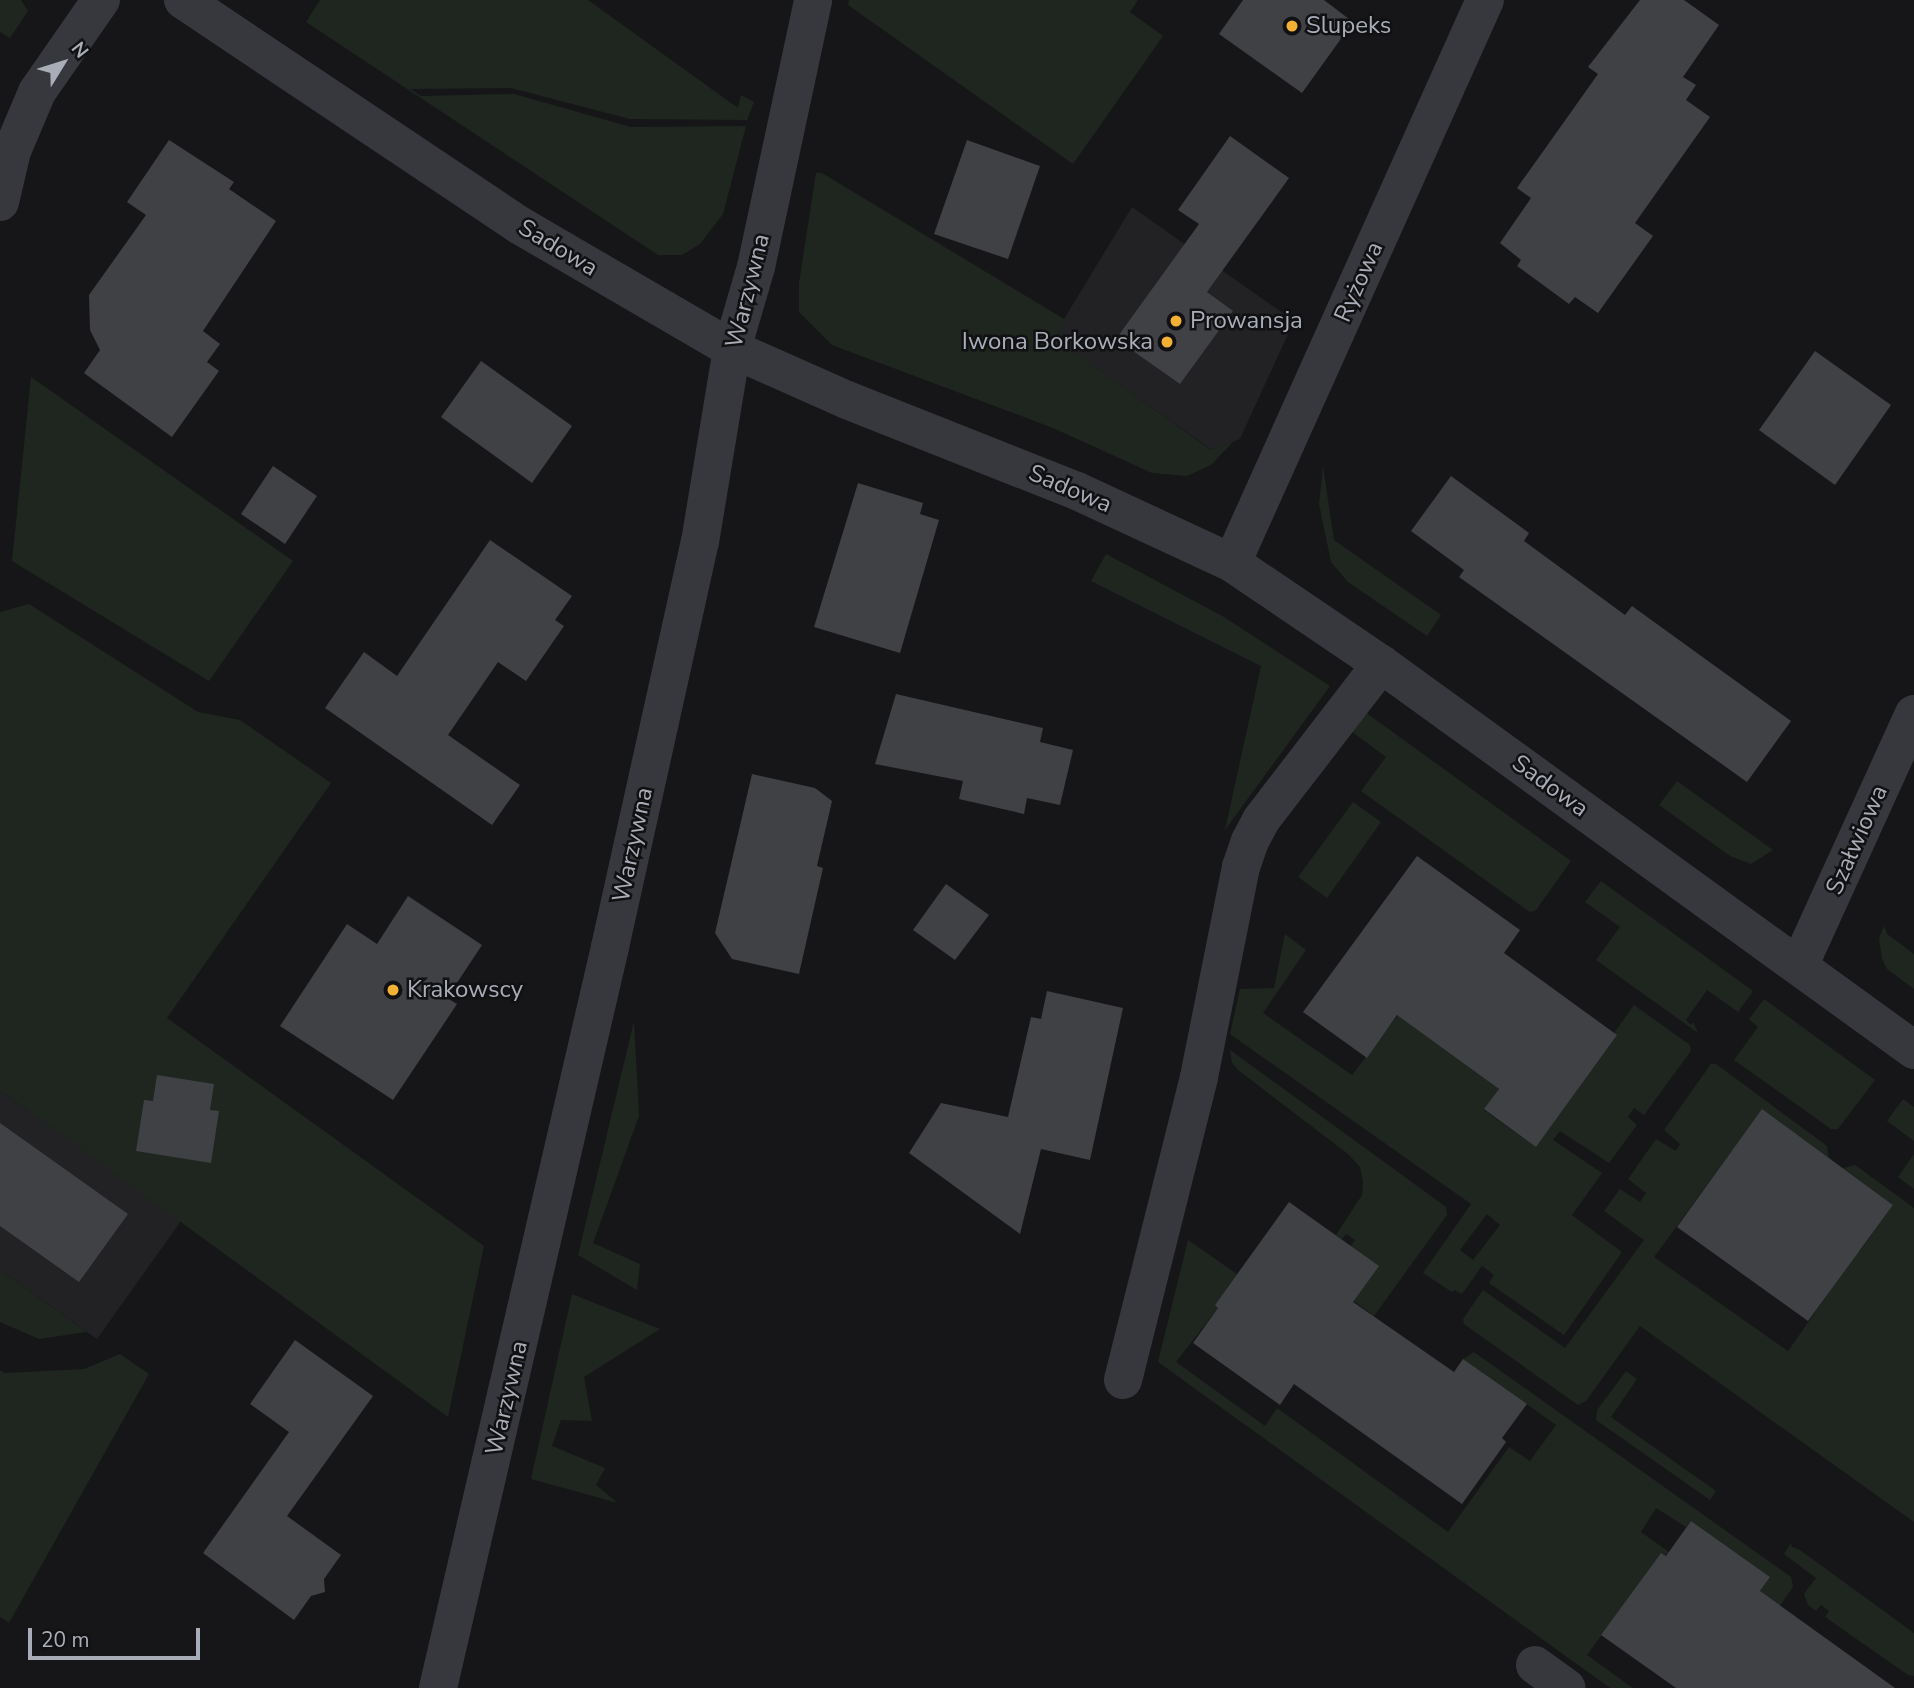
<!DOCTYPE html>
<html>
<head>
<meta charset="utf-8">
<style>
	body { margin:0 }
	#map { position:relative; width:1914px; height:1688px; overflow:hidden; background:#161618; font-family:"Nunito Sans",sans-serif }
	div>[style] { position:absolute }
	[style*='--x'] { left:calc(var(--x)*1px); top:calc(var(--y)*1px); width:calc(var(--w)*1px); rotate:calc(var(--a)*1deg) }
	.built>* { inset:0; background:#222225 }
	.green>* { inset:0; background:#1e261f }
	.building>* { inset:0; background:#404145 }
	.minor>* { height:38px; margin:-19px; padding:0 19px; transform-origin:19px; border-radius:19px; background:#37383d }
	.dots>* { width:19px; height:19px; translate:-50% -50%; box-sizing:border-box; border:4px solid #111113; border-radius:50% }
	span { translate:-50% -50%; white-space:nowrap; text-align:center; line-height:1.15; -webkit-text-stroke:5px #111113; paint-order:stroke }
	.poi-label { font-size:24px; color:#a8adb8 }
	.left { translate:0 -50%; text-align:left }
	.right { translate:-100% -50%; text-align:right }
	.street-label { font-size:24px; color:#a8adb8 }
	.north { position:absolute; left:28px; top:28px; width:70px; height:70px; -webkit-text-stroke:5px #111113; paint-order:stroke; rotate:52deg; font-size:19px; font-weight:700; line-height:28px; text-align:center; color:#a8adb8 }
	.north::after { content:''; display:block; margin:auto; width:24px; height:32px; background:#a8adb8; clip-path:polygon(50% 0,100% 100%,50% 72%,0 100%) }
	.scale { position:absolute; left:28px; top:1628px; width:172px; height:32px; box-sizing:border-box; border:4px solid #a8adb8; border-top:0; padding-left:9px; font-size:21px; line-height:24px; white-space:nowrap; color:#a8adb8; -webkit-text-stroke:5px #111113; paint-order:stroke }
</style>
</head>
<body>
<div id="map">
	<div class="built">
		<i style="clip-path:polygon(1132px 207px,1294px 321px,1240px 439px,1212px 450px,1055px 339px,1064px 319px)"></i>
		<i style="clip-path:polygon(0 1090px,181px 1221px,97px 1339px,0 1270px)"></i>
	</div>
	<div class="green">
		<i style="clip-path:polygon(0 0,21px 0,28px 11px,10px 38px,0 32px)"></i>
		<i style="clip-path:polygon(320px 0,588px 0,738px 108px,741px 95px,754px 102px,747px 120px,630px 119px,511px 88px,410px 89px,421px 96px,514px 94px,631px 127px,746px 126px,723px 214px,700px 244px,682px 255px,658px 255px,306px 22px)"></i>
		<i style="clip-path:polygon(849px 0,1138px 0,1130px 12px,1163px 36px,1073px 164px,848px 5px)"></i>
		<i style="clip-path:polygon(816px 173px,822px 173px,1064px 319px,1056px 339px,1211px 450px,1233px 442px,1211px 465px,1187px 476px,1152px 473px,1053px 428px,832px 345px,799px 312px,799px 283px)"></i>
		<i style="clip-path:polygon(31px 377px,293px 561px,209px 681px,12px 561px)"></i>
		<i style="clip-path:polygon(1323px 466px,1334px 540px,1441px 615px,1427px 636px,1348px 582px,1331px 562px,1319px 504px)"></i>
		<i style="clip-path:polygon(1106px 554px,1224px 617px,1330px 686px,1225px 830px,1261px 666px,1091px 581px)"></i>
		<i style="clip-path:polygon(29px 604px,198px 712px,240px 720px,331px 783px,167px 1018px,484px 1246px,448px 1417px,0 1090px,0 612px)"></i>
		<i style="clip-path:polygon(1365px 712px,1571px 861px,1536px 910px,1530px 912px,1361px 791px,1386px 757px,1351px 731px)"></i>
		<i style="clip-path:polygon(1677px 781px,1773px 850px,1751px 864px,1730px 856px,1659px 805px)"></i>
		<i style="clip-path:polygon(1353px 802px,1381px 822px,1327px 898px,1298px 877px)"></i>
		<i style="clip-path:polygon(1601px 881px,1753px 991px,1738px 1012px,1707px 990px,1686px 1020px,1691px 1025px,1693px 1022px,1698px 1033px,1596px 960px,1620px 927px,1585px 902px)"></i>
		<i style="clip-path:polygon(1884px 926px,1887px 934px,1914px 954px,1914px 989px,1887px 969px,1882px 959px,1879px 938px)"></i>
		<i style="clip-path:polygon(evenodd,1285px 934px,1306px 950px,1263px 1013px,1352px 1075px,1398px 1015px,1499px 1089px,1484px 1110px,1536px 1147px,1616px 1036px,1614px 1033px,1634px 1005px,1690px 1045px,1691px 1051px,1644px 1115px,1634px 1108px,1628px 1117px,1637px 1125px,1609px 1163px,1560px 1131px,1553px 1140px,1602px 1173px,1572px 1215px,1622px 1252px,1564px 1335px,1489px 1283px,1494px 1275px,1482px 1266px,1462px 1294px,1454px 1290px,1452px 1292px,1423px 1273px,1471px 1204px,1230px 1034px,1240px 989px,1274px 988px,1285px 934px,1487px 1214px,1500px 1225px,1473px 1260px,1460px 1250px,1487px 1214px)"></i>
		<i style="clip-path:polygon(1764px 999px,1875px 1080px,1838px 1129px,1831px 1129px,1734px 1060px,1758px 1027px,1749px 1019px)"></i>
		<i style="clip-path:polygon(634px 1021px,639px 1116px,593px 1243px,640px 1264px,637px 1290px,578px 1255px)"></i>
		<i style="clip-path:polygon(1230px 1050px,1446px 1207px,1447px 1215px,1374px 1316px,1354px 1301px,1351px 1246px,1355px 1240px,1346px 1234px,1342px 1239px,1336px 1235px,1362px 1195px,1363px 1181px,1360px 1167px,1348px 1154px,1238px 1070px,1232px 1063px)"></i>
		<i style="clip-path:polygon(1711px 1064px,1716px 1064px,1827px 1146px,1829px 1158px,1762px 1110px,1654px 1257px,1788px 1351px,1844px 1271px,1848px 1243px,1860px 1251px,1893px 1205px,1843px 1168px,1855px 1165px,1914px 1208px,1914px 1522px,1640px 1326px,1586px 1401px,1578px 1405px,1464px 1324px,1463px 1319px,1483px 1290px,1565px 1348px,1644px 1240px,1604px 1211px,1620px 1189px,1640px 1202px,1646px 1193px,1628px 1179px,1656px 1139px,1676px 1151px,1680px 1144px,1664px 1130px)"></i>
		<i style="clip-path:polygon(1903px 1099px,1914px 1107px,1914px 1141px,1887px 1121px)"></i>
		<i style="clip-path:polygon(1914px 1154px,1914px 1189px,1898px 1177px)"></i>
		<i style="clip-path:polygon(1188px 1240px,1237px 1274px,1215px 1305px,1218px 1308px,1176px 1362px,1265px 1426px,1277px 1408px,1448px 1532px,1509px 1447px,1530px 1461px,1556px 1425px,1463px 1359px,1474px 1352px,1791px 1577px,1793px 1587px,1768px 1623px,1748px 1608px,1770px 1577px,1691px 1521px,1686px 1527px,1656px 1508px,1641px 1532px,1669px 1552px,1666px 1555px,1661px 1553px,1587px 1655px,1633px 1688px,1610px 1688px,1158px 1362px)"></i>
		<i style="clip-path:polygon(0 1270px,87px 1332px,39px 1339px,0 1322px)"></i>
		<i style="clip-path:polygon(572px 1294px,660px 1329px,584px 1377px,592px 1421px,561px 1420px,552px 1446px,605px 1468px,596px 1485px,618px 1503px,531px 1479px)"></i>
		<i style="clip-path:polygon(120px 1354px,149px 1374px,9px 1623px,0 1617px,0 1370px,5px 1373px,84px 1369px)"></i>
		<i style="clip-path:polygon(1626px 1371px,1637px 1379px,1611px 1417px,1716px 1491px,1710px 1500px,1596px 1420px,1597px 1410px)"></i>
		<i style="clip-path:polygon(1791px 1543px,1792px 1547px,1800px 1550px,1914px 1633px,1914px 1676px,1908px 1675px,1825px 1617px,1829px 1611px,1821px 1605px,1816px 1611px,1808px 1605px,1804px 1594px,1816px 1578px,1784px 1554px)"></i>
	</div>
	<div class="building">
		<i style="clip-path:polygon(1243px 0,1324px 0,1353px 22px,1302px 93px,1219px 34px)"></i>
		<i style="clip-path:polygon(1640px 0,1684px 0,1719px 25px,1683px 77px,1696px 85px,1686px 100px,1710px 117px,1635px 223px,1653px 236px,1598px 313px,1575px 297px,1569px 304px,1517px 266px,1521px 260px,1500px 243px,1531px 198px,1517px 188px,1598px 74px,1588px 67px)"></i>
		<i style="clip-path:polygon(1230px 136px,1289px 178px,1207px 292px,1233px 311px,1180px 384px,1116px 339px,1199px 224px,1178px 210px)"></i>
		<i style="clip-path:polygon(169px 140px,234px 182px,229px 189px,276px 221px,203px 331px,220px 344px,207px 362px,219px 371px,172px 437px,84px 373px,100px 350px,90px 330px,89px 295px,146px 215px,127px 202px)"></i>
		<i style="clip-path:polygon(967px 140px,1040px 166px,1008px 259px,934px 234px)"></i>
		<i style="clip-path:polygon(1815px 351px,1891px 405px,1835px 485px,1759px 430px)"></i>
		<i style="clip-path:polygon(481px 361px,572px 426px,532px 483px,441px 417px)"></i>
		<i style="clip-path:polygon(273px 466px,317px 496px,285px 544px,241px 514px)"></i>
		<i style="clip-path:polygon(1451px 476px,1529px 533px,1524px 541px,1625px 615px,1632px 606px,1791px 721px,1747px 782px,1459px 577px,1464px 570px,1411px 531px)"></i>
		<i style="clip-path:polygon(858px 483px,923px 503px,920px 514px,939px 520px,900px 653px,814px 627px)"></i>
		<i style="clip-path:polygon(490px 540px,572px 596px,555px 620px,564px 626px,526px 681px,498px 662px,448px 735px,520px 785px,492px 825px,325px 708px,364px 652px,397px 676px)"></i>
		<i style="clip-path:polygon(896px 694px,1043px 728px,1040px 742px,1073px 750px,1060px 805px,1027px 798px,1024px 814px,959px 799px,963px 781px,875px 764px)"></i>
		<i style="clip-path:polygon(752px 774px,815px 788px,832px 801px,817px 866px,823px 868px,799px 974px,732px 959px,715px 933px)"></i>
		<i style="clip-path:polygon(1417px 856px,1520px 930px,1504px 953px,1617px 1035px,1536px 1147px,1484px 1109px,1499px 1089px,1397px 1015px,1367px 1058px,1303px 1012px)"></i>
		<i style="clip-path:polygon(946px 884px,989px 915px,955px 960px,913px 930px)"></i>
		<i style="clip-path:polygon(408px 896px,482px 945px,447px 998px,457px 1004px,393px 1100px,280px 1026px,347px 924px,377px 944px)"></i>
		<i style="clip-path:polygon(1047px 991px,1123px 1008px,1090px 1160px,1041px 1149px,1020px 1234px,909px 1153px,941px 1103px,1008px 1117px,1031px 1017px,1041px 1019px)"></i>
		<i style="clip-path:polygon(157px 1075px,214px 1084px,210px 1110px,219px 1111px,211px 1163px,136px 1151px,144px 1100px,153px 1101px)"></i>
		<i style="clip-path:polygon(1762px 1109px,1893px 1205px,1808px 1321px,1677px 1227px)"></i>
		<i style="clip-path:polygon(0 1123px,128px 1214px,79px 1282px,0 1226px)"></i>
		<i style="clip-path:polygon(1289px 1202px,1379px 1266px,1353px 1302px,1454px 1372px,1463px 1359px,1527px 1404px,1502px 1438px,1506px 1442px,1462px 1504px,1294px 1384px,1280px 1405px,1193px 1343px,1218px 1308px,1215px 1305px)"></i>
		<i style="clip-path:polygon(295px 1340px,373px 1396px,287px 1516px,341px 1555px,324px 1579px,325px 1592px,311px 1596px,294px 1620px,203px 1553px,289px 1432px,250px 1404px)"></i>
		<i style="clip-path:polygon(1691px 1521px,1770px 1577px,1760px 1591px,1895px 1688px,1676px 1688px,1601px 1635px,1661px 1553px,1666px 1556px)"></i>
	</div>
	<div class="minor">
		<i style="--x:183;--y:0;--w:404;--a:33.8"></i>
		<i style="--x:519;--y:225;--w:246;--a:30.2"></i>
		<i style="--x:732;--y:349;--w:126;--a:23.9"></i>
		<i style="--x:847;--y:400;--w:247;--a:21.6"></i>
		<i style="--x:1077;--y:491;--w:171;--a:24.9"></i>
		<i style="--x:1232;--y:563;--w:180;--a:34.1"></i>
		<i style="--x:1381;--y:664;--w:658;--a:35.91"></i>
		<i style="--x:0;--y:202;--w:52;--a:-76.8"></i>
		<i style="--x:12;--y:151;--w:64;--a:-67"></i>
		<i style="--x:37;--y:92;--w:112;--a:-55.2"></i>
		<i style="--x:1232;--y:563;--w:617;--a:-65.8"></i>
		<i style="--x:1799;--y:966;--w:277;--a:-65.5"></i>
		<i style="--x:1123;--y:1380;--w:312;--a:-75.9"></i>
		<i style="--x:1199;--y:1077;--w:214;--a:-78.7"></i>
		<i style="--x:1241;--y:867;--w:28;--a:-71"></i>
		<i style="--x:1250;--y:841;--w:24;--a:-62"></i>
		<i style="--x:1261;--y:820;--w:197;--a:-52.4"></i>
		<i style="--x:1535;--y:1665;--w:39;--a:36"></i>
		<i style="--x:438;--y:1688;--w:761;--a:-76.93"></i>
		<i style="--x:610;--y:947;--w:415;--a:-77.5"></i>
		<i style="--x:700;--y:542;--w:196;--a:-80.6"></i>
		<i style="--x:732;--y:349;--w:85;--a:-73.7"></i>
		<i style="--x:756;--y:267;--w:273;--a:-77.9"></i>
	</div>
	<div class="dots">
		<i style="left:1292px;top:26px;background:#f2b134"></i>
		<i style="left:1176px;top:321px;background:#f2b134"></i>
		<i style="left:1167px;top:342px;background:#f2b134"></i>
		<i style="left:393px;top:990px;background:#f2b134"></i>
	</div>
	<div class="poi-label">
		<span class="left" style="left:1306px;top:26px">Slupeks</span>
		<span class="left" style="left:1190px;top:321px">Prowansja</span>
		<span class="right" style="left:1153px;top:342px">Iwona Borkowska</span>
		<span class="left" style="left:407px;top:990px">Krakowscy</span>
	</div>
	<div class="street-label">
		<span style="left:558px;top:248px;rotate:31deg">Sadowa</span>
		<span style="left:1359px;top:282px;rotate:-66deg">Ryżowa</span>
		<span style="left:748px;top:291px;rotate:-76deg">Warzywna</span>
		<span style="left:1070px;top:489px;rotate:23deg">Sadowa</span>
		<span style="left:1550px;top:786px;rotate:36deg">Sadowa</span>
		<span style="left:1857px;top:840px;rotate:-66deg">Szałwiowa</span>
		<span style="left:633px;top:845px;rotate:-78deg">Warzywna</span>
		<span style="left:507px;top:1398px;rotate:-77deg">Warzywna</span>
	</div>
	<div class="north">N</div>
	<div class="scale">20 m</div>
</div>
</body>
</html>
